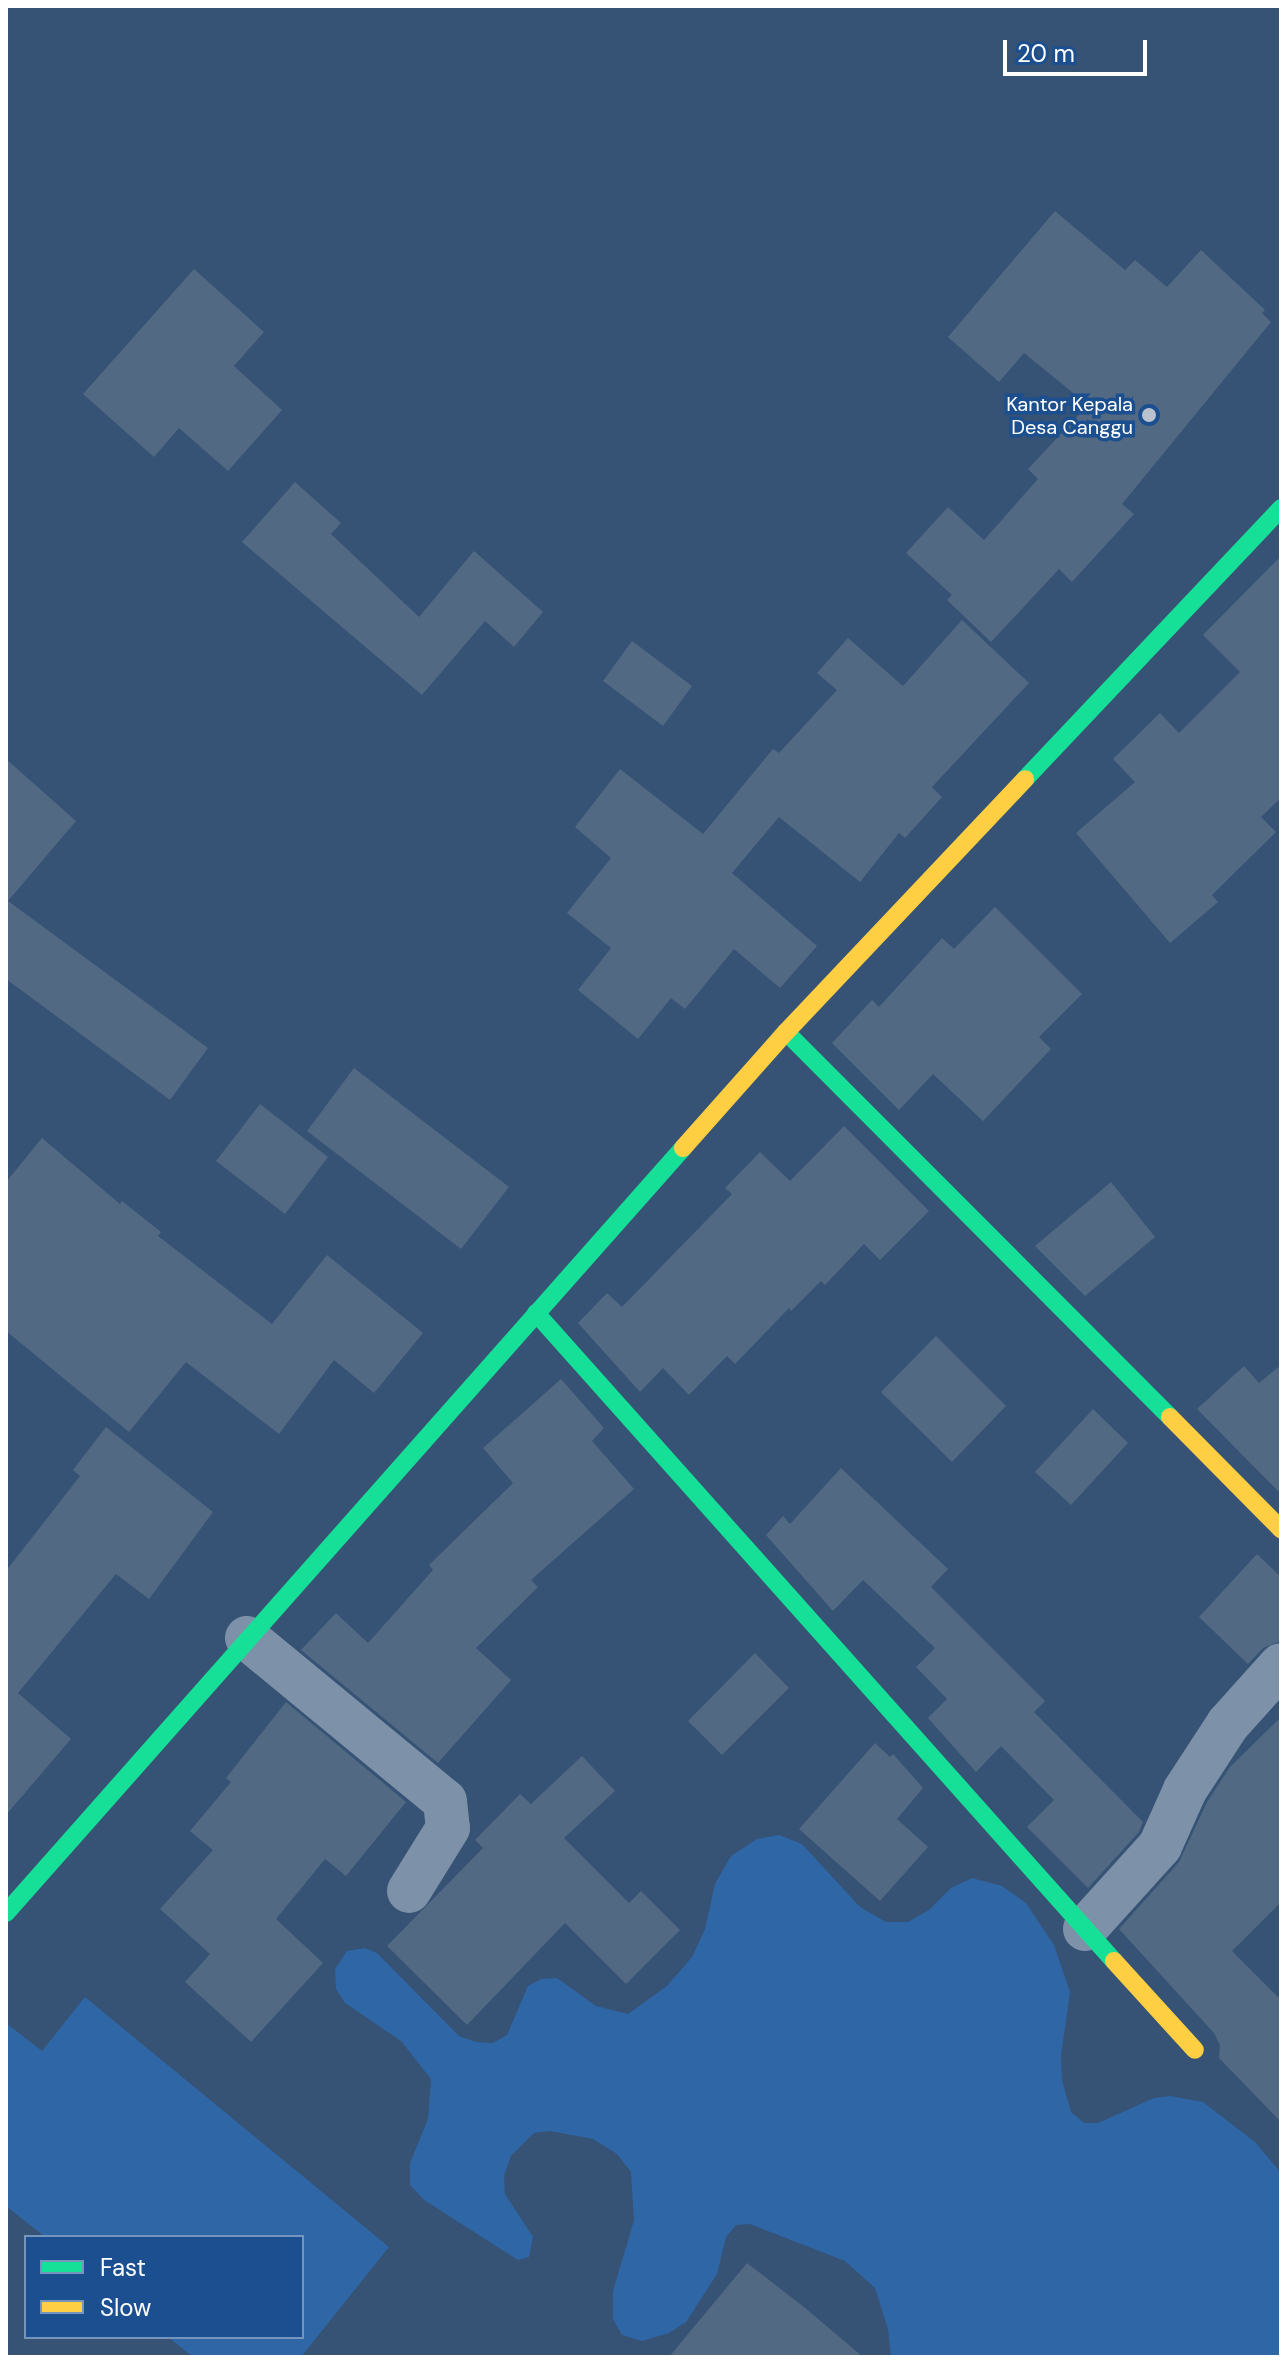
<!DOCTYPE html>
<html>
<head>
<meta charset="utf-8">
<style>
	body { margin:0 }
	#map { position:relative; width:1287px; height:2363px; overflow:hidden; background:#365274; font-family:"DM Sans",sans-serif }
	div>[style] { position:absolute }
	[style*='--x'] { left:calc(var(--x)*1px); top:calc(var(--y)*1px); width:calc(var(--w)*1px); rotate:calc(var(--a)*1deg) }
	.green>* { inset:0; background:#2f66a5 }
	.building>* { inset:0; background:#526984 }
	.street>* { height:44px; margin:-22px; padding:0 22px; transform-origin:22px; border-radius:22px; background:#7d92a8 }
	.fast>* { height:18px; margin:-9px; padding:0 9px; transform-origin:9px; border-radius:9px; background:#16e098 }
	.slow>* { height:18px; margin:-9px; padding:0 9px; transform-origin:9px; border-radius:9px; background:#ffcf43 }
	.dots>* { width:22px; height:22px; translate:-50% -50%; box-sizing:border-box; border:4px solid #1b4f8f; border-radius:50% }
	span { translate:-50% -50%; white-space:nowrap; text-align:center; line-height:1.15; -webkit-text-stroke:7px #1b4f8f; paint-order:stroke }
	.poi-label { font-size:20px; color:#fff }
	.right { translate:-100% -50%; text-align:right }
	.frame { position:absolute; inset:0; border:8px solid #fff; pointer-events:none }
	.legend { position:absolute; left:24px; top:2235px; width:280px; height:104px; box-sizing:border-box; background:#1b4f8f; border:2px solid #7695bc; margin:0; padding:10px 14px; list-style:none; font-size:24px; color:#fff }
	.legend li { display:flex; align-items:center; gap:16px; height:40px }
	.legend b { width:40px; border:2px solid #7695bc }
	.scale { position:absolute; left:1003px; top:40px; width:144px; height:36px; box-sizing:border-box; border:4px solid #fff; border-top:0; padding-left:10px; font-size:24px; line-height:28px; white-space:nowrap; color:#fff; -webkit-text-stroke:6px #1b4f8f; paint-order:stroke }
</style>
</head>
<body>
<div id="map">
	<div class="green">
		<i style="clip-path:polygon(779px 1835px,802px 1844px,860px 1907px,886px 1922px,908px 1922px,929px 1910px,951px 1888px,972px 1878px,1002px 1886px,1026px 1903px,1054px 1945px,1070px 1992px,1061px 2056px,1062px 2080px,1071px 2112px,1084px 2123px,1098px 2123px,1154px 2098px,1170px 2096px,1203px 2102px,1255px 2142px,1281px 2173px,1281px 2357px,891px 2357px,888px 2329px,875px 2288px,845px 2261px,750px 2224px,736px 2225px,726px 2237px,717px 2274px,686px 2322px,669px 2333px,642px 2341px,622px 2335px,613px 2319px,613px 2291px,634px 2220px,631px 2172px,617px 2154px,593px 2139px,550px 2131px,534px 2133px,511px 2156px,504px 2176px,505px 2194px,533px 2237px,529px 2257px,518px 2260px,424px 2200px,410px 2185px,410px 2163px,428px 2119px,431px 2079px,401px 2041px,345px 2003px,336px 1989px,335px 1969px,347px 1951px,365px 1948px,377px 1953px,459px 2036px,476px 2042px,493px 2043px,507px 2035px,528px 1986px,541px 1979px,557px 1978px,596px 2006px,628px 2014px,667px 1986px,692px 1957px,705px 1929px,715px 1884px,731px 1856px,757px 1839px)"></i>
		<i style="clip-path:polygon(85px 1997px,389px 2247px,301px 2357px,193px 2357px,168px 2337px,302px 2337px,302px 2237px,45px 2237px,6px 2206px,6px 2023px,42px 2051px)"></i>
	</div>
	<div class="building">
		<i style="clip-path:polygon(1055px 211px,1125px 270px,1135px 260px,1167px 287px,1201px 250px,1265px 310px,1262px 313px,1271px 322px,1122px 504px,1134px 514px,1072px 582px,1059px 569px,991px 642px,947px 600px,952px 595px,906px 553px,948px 507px,984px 540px,1038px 479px,1028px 469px,1088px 405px,1024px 353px,999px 382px,948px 337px)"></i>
		<i style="clip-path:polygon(194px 269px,264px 332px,234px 366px,282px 410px,228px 471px,179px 428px,154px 457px,83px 394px)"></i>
		<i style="clip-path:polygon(295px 482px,341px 523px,331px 534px,419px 617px,474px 551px,543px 612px,514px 647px,485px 621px,422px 695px,242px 542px)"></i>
		<i style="clip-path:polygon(1281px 556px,1281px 798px,1261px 817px,1276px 832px,1212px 895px,1218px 902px,1170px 943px,1076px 833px,1135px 782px,1113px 759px,1160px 713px,1179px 733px,1240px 672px,1203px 635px)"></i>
		<i style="clip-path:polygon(962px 620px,1029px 683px,932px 787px,942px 797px,905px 838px,899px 833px,860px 882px,779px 817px,732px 873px,817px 946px,780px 988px,734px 949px,685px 1009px,671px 998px,638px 1039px,578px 990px,611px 948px,567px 913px,611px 858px,575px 827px,620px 769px,703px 834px,773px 749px,779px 753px,837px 690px,817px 673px,848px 638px,903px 686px)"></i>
		<i style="clip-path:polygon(632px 641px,692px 686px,663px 726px,603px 681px)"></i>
		<i style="clip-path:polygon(6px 759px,76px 821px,8px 901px,208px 1048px,170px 1100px,6px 979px)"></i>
		<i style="clip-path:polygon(995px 907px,1082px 994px,1039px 1037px,1051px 1049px,983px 1121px,933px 1074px,899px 1110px,832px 1043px,872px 1000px,879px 1007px,942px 938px,954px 949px)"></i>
		<i style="clip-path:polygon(354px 1068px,509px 1187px,461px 1249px,307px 1131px)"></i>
		<i style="clip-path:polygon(260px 1104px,328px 1157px,285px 1214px,216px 1161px)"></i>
		<i style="clip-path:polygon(844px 1126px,929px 1211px,880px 1260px,864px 1244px,825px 1285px,821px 1281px,791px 1311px,789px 1308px,735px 1364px,727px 1356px,689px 1395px,663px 1368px,640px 1392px,578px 1323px,607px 1293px,622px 1307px,732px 1194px,725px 1188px,760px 1152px,790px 1181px)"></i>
		<i style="clip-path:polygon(42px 1138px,120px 1204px,122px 1201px,161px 1232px,158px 1236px,272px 1324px,327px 1255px,423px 1333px,374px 1393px,334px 1360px,279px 1434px,186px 1362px,129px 1432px,6px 1331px,6px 1182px)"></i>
		<i style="clip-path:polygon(1111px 1182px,1155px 1237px,1085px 1296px,1035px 1246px)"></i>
		<i style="clip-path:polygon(936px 1336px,1006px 1406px,952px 1462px,881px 1392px)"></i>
		<i style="clip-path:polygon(1281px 1365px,1281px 1494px,1197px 1409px,1244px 1366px,1259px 1383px)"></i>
		<i style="clip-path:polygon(561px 1379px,604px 1428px,592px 1441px,634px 1489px,531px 1580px,538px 1587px,476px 1648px,511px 1680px,438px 1763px,301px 1650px,336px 1613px,368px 1643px,433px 1570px,429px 1565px,513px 1483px,483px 1448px)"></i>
		<i style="clip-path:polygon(1093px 1409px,1128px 1443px,1071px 1505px,1035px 1472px)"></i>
		<i style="clip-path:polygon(106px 1427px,213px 1512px,149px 1599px,116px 1574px,18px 1693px,71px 1739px,6px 1815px,6px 1571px,80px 1476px,73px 1470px)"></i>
		<i style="clip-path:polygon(841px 1468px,948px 1569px,931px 1587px,1045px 1701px,1034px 1712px,1143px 1822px,1139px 1832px,1088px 1888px,1027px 1827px,1054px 1800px,1001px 1746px,976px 1772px,928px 1718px,947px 1699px,916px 1667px,935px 1648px,863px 1580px,833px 1611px,766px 1535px,783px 1516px,790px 1524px)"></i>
		<i style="clip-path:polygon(1257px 1554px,1281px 1577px,1281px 1641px,1263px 1648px,1248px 1664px,1199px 1617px)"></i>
		<i style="clip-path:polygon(755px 1653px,789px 1688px,722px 1755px,688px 1721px)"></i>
		<i style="clip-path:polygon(286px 1702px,406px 1802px,346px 1876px,325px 1859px,276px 1919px,323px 1963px,251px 2042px,185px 1982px,210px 1954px,160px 1909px,213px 1850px,190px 1831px,231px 1782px,226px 1778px)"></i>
		<i style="clip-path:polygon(1281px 1717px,1281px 1902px,1232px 1951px,1281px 2000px,1281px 2122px,1219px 2058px,1220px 2045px,1214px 2033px,1119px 1929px,1179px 1862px,1207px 1802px,1230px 1767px)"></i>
		<i style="clip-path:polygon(875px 1743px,890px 1757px,893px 1754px,923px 1788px,897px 1819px,928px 1847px,880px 1901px,799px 1829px)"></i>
		<i style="clip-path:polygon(582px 1756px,615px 1791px,564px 1838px,629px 1903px,641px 1891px,680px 1930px,626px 1984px,565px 1923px,467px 2025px,387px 1946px,483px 1848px,475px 1840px,520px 1794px,531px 1804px)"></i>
		<i style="clip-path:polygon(747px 2263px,804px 2307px,863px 2357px,669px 2357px)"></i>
	</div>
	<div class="street">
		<i style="--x:247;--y:1638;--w:256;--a:39.5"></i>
		<i style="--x:445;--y:1801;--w:27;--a:84"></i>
		<i style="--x:448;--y:1828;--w:74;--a:121.8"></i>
		<i style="--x:1085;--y:1929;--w:112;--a:-47.9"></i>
		<i style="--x:1160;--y:1846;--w:61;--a:-65.9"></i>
		<i style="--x:1185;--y:1790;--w:79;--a:-56.9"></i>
		<i style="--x:1228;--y:1724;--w:79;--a:-48.1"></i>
	</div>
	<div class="fast">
		<i style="--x:1025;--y:779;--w:373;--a:-46.6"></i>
		<i style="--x:786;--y:1032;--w:544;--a:45.07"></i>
		<i style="--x:536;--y:1313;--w:868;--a:48.27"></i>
		<i style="--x:6;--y:1913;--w:1022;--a:-48.49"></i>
	</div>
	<div class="slow">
		<i style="--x:683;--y:1148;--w:155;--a:-48.4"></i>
		<i style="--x:786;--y:1032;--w:348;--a:-46.6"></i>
		<i style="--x:1170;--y:1417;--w:158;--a:45.3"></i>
		<i style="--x:1114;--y:1961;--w:120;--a:47.7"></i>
	</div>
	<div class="dots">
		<i style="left:1149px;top:415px;background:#b9c2ce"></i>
	</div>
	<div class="poi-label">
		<span class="right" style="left:1133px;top:416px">Kantor Kepala<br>Desa Canggu</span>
	</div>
	<div class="frame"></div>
	<ul class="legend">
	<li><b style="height:10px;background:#16e098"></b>Fast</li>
	<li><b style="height:10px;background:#ffcf43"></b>Slow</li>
	</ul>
	<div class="scale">20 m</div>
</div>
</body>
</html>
